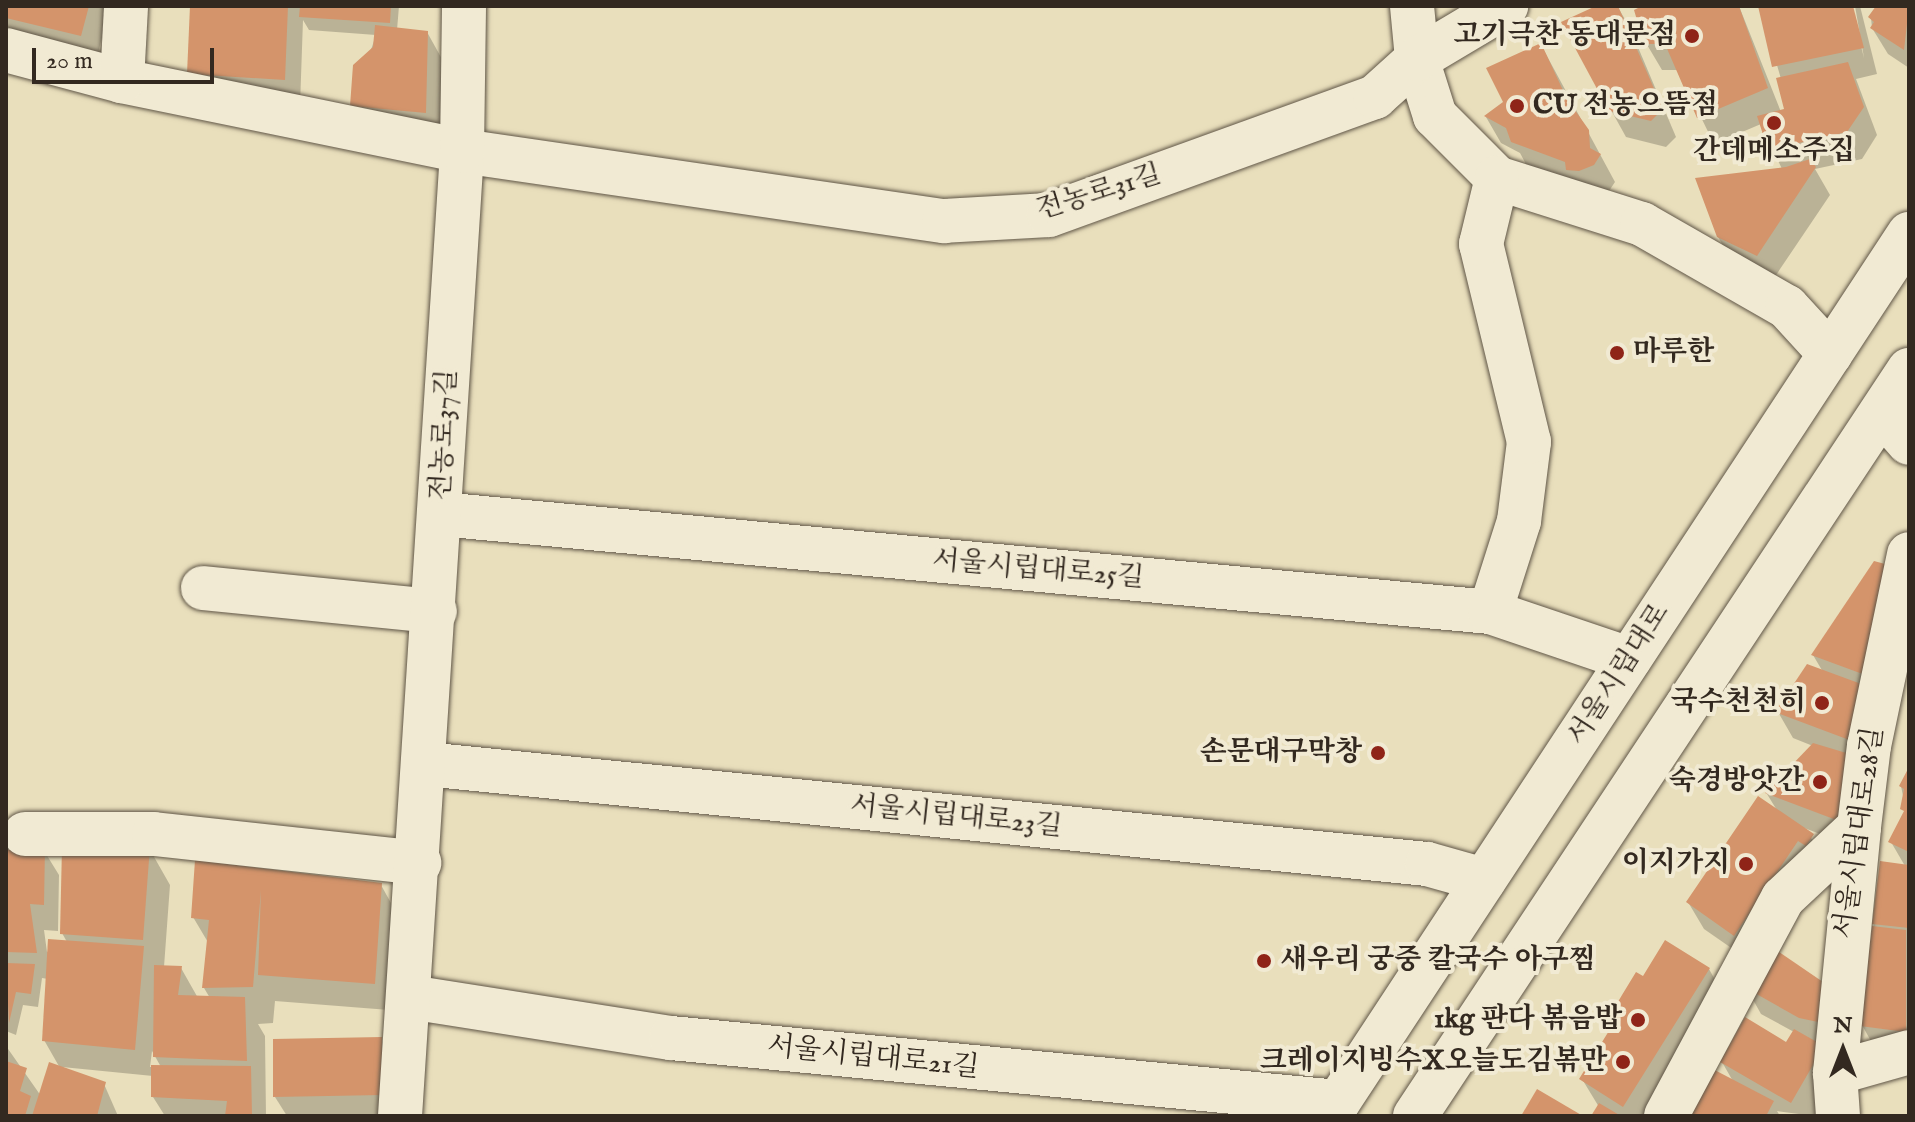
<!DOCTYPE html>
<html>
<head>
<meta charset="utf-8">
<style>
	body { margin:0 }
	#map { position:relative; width:1915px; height:1122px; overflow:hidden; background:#e9dfbc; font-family:"IM FELL English","Noto Serif KR",serif }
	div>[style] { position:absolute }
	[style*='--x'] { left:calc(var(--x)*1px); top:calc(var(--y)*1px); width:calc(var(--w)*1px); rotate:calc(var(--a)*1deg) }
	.shadow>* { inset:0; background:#0003 }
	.building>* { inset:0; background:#d4946b }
	.roads { filter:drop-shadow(0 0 2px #605647) drop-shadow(0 0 2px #605647) }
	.street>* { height:44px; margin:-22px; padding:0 22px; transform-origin:22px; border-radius:22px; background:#f1ead3 }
	.secondary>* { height:44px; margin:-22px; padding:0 22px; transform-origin:22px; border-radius:22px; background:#f1ead3 }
	.dots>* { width:22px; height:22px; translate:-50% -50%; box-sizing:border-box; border:4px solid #f1ead3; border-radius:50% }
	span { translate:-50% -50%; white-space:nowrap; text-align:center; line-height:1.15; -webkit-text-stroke:8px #f1ead3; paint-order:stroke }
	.poi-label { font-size:28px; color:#332920; font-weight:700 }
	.right { translate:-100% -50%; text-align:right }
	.left { translate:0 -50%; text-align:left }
	.street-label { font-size:28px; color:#332920 }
	.frame { position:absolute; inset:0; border:8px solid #332920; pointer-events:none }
	.north { position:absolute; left:1803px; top:1010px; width:80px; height:80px; -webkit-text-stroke:6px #f1ead3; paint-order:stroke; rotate:0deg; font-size:22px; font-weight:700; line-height:32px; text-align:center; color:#332920 }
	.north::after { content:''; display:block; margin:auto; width:28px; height:36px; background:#332920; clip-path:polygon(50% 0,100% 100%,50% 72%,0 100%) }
	.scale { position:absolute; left:32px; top:48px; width:182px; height:36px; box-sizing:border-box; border:4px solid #332920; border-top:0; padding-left:10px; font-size:24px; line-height:28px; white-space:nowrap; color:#332920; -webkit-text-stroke:6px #f1ead3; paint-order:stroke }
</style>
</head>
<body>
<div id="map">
	<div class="shadow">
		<i style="clip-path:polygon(6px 6px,110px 6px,96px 61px,6px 40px)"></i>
		<i style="clip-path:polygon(192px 6px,399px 6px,397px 30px,427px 32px,442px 59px,440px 139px,352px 106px,376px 35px,309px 30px,303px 20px,300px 106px,204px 100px)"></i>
		<i style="clip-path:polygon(1601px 6px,1617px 6px,1629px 26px,1676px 137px,1666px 147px,1626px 137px,1611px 110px)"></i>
		<i style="clip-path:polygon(1647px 6px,1739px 6px,1781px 112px,1786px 111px,1781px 79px,1760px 6px,1851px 6px,1864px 58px,1855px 6px,1860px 6px,1877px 74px,1856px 79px,1877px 135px,1862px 159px,1815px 169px,1830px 195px,1772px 281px,1734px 264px,1718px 237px,1782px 169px,1761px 124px,1714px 144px,1678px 70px,1662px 70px,1646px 43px)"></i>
		<i style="clip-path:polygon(1878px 6px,1909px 6px,1909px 68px,1888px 54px,1872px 28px,1871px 18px)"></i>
		<i style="clip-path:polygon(1541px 45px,1615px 182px,1609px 191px,1528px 168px,1520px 153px,1501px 143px,1486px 117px,1506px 103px)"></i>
		<i style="clip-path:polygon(1875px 564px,1853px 846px,1804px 828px,1828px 862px,1750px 961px,1704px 929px,1688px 902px,1778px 812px,1767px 794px,1813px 746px,1793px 738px,1778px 712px,1823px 672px,1813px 655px)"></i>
		<i style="clip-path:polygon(1909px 771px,1909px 1053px,1877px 1052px,1862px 1025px,1874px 923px,1905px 866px,1891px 842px,1906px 811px,1901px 786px)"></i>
		<i style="clip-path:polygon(evenodd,149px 848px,170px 885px,164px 967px,181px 968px,198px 998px,210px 998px,204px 988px,209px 944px,193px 917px,197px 862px,381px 885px,396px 912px,389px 1010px,275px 1001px,273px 1023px,258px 1024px,265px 1036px,266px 1116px,165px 1116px,153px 1097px,153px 1076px,62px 1067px,104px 1084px,118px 1116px,6px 1116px,6px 1046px,41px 1096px,60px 1068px,44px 1040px,48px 979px,42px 978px,38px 1007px,23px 1005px,16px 1035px,6px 1031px,6px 852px,43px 849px,59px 875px,58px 931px,44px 930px,47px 952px,67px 942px,62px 933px,149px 848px,152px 1051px,161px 1067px,150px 1067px,152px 1051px)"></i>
		<i style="clip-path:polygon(1709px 969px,1724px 996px,1649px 1116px,1593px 1116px,1599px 1107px,1582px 1079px,1612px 1029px,1608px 1022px,1643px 979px)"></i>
		<i style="clip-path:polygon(1821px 984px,1838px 1074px,1814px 1116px,1777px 1111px,1780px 1116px,1682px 1116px,1734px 1083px,1722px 1062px,1787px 1044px,1794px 1032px,1761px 1014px,1746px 987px)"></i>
		<i style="clip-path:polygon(381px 1039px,396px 1065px,396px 1116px,287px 1116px,275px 1097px)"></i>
	</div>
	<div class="building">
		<i style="clip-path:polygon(6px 6px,89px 6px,81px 36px,6px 18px)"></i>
		<i style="clip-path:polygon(190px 6px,288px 6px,285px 80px,187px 74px)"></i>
		<i style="clip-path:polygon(300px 6px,391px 6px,390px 23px,299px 17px)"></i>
		<i style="clip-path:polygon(1596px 6px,1618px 6px,1663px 109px,1651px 121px,1609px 111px,1561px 22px)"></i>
		<i style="clip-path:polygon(1642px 6px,1739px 6px,1768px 88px,1697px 118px,1665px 44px,1644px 44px,1634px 10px)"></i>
		<i style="clip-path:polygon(1758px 6px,1853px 6px,1864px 48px,1772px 67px)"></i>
		<i style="clip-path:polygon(1876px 6px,1909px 6px,1904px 50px,1870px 28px,1874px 22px,1868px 17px)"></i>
		<i style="clip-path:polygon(375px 25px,428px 31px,426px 113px,350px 106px,353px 65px,373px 47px)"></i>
		<i style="clip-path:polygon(1541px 43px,1567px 99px,1589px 130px,1590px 148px,1601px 154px,1594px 165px,1579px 171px,1566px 170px,1565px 162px,1511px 142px,1506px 128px,1484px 116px,1503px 102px,1486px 68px)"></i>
		<i style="clip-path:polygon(1848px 62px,1864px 107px,1847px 132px,1768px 150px,1757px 116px,1784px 109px,1776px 78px)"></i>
		<i style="clip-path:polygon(1810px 159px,1816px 167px,1757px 256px,1717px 237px,1695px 178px,1786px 167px)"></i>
		<i style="clip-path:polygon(1874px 561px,1885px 564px,1868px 676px,1811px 655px)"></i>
		<i style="clip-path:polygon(1807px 664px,1864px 685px,1852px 741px,1775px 712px)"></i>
		<i style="clip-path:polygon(1813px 743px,1853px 755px,1839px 821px,1765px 793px)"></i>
		<i style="clip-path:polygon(1909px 767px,1909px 852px,1888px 842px,1904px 811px,1900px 809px,1904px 789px,1899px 786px)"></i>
		<i style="clip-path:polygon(1758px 796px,1814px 834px,1806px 846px,1798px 841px,1734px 936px,1686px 902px)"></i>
		<i style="clip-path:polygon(150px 846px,143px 940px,60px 934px,62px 847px)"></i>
		<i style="clip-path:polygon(45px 847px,44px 905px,30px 904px,37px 953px,6px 952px,6px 850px)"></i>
		<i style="clip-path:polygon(195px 860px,382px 883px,375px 984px,258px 975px,261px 890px,253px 987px,202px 988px,209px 920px,191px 918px)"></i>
		<i style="clip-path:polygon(1880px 861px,1909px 865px,1909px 928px,1872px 924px)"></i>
		<i style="clip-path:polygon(1872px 926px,1906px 930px,1906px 1032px,1860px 1026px)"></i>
		<i style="clip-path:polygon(48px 939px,144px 946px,135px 1050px,42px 1041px)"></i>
		<i style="clip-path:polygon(1665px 940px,1710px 968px,1623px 1107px,1579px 1079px,1612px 1026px,1606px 1022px,1622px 995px,1636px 972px,1643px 976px)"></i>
		<i style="clip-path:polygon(1769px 945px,1823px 982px,1823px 1023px,1799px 1018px,1744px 987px)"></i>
		<i style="clip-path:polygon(6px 963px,35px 964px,31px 994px,16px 992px,9px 1023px)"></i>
		<i style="clip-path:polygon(154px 965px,182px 966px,178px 995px,245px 997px,247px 1061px,153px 1057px)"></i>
		<i style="clip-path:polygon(1745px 1017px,1786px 1042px,1794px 1029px,1824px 1046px,1791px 1103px,1720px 1062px)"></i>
		<i style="clip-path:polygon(382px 1037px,382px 1095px,273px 1097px,273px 1039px)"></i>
		<i style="clip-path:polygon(6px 1061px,27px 1068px,20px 1091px,31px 1096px,25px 1116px,6px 1116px)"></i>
		<i style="clip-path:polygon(49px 1062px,106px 1082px,97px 1116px,32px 1116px)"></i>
		<i style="clip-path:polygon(151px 1065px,251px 1066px,252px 1116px,225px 1116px,227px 1101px,151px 1097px)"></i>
		<i style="clip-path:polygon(1707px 1066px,1774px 1101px,1766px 1116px,1680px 1116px)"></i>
		<i style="clip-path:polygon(1537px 1089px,1583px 1116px,1521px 1116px)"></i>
		<i style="clip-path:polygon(1599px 1103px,1621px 1116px,1591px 1116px)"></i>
	</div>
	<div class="roads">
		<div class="street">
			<i style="--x:1412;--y:6;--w:53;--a:84.6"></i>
			<i style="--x:1417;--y:59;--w:60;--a:72.5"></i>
			<i style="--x:1435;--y:116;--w:88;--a:45"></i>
			<i style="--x:1497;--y:178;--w:152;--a:17.6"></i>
			<i style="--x:1642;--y:224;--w:167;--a:29.8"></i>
			<i style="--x:1787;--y:307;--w:64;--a:47.5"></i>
			<i style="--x:6;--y:50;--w:120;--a:15"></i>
			<i style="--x:122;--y:81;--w:347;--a:11.6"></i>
			<i style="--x:462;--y:151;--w:487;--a:8.3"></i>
			<i style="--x:944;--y:221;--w:105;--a:-3.3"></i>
			<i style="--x:1049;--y:215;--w:347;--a:-19.9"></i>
			<i style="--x:1375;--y:97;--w:57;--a:-42.1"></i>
			<i style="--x:1417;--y:59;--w:104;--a:-30.8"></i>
			<i style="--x:122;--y:81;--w:75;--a:-86.9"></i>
			<i style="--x:1882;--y:412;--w:41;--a:48.9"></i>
			<i style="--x:440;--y:514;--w:1055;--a:5.33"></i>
			<i style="--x:1490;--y:612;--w:147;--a:18.7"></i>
			<i style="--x:203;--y:588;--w:233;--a:5.7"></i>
			<i style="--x:1490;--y:612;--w:96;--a:-72.3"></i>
			<i style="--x:1519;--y:521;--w:80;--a:-82.8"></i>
			<i style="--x:1529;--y:442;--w:204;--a:-103.6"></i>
			<i style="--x:1481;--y:244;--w:68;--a:-76.4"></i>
			<i style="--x:425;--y:764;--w:1007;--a:5.7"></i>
			<i style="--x:1427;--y:864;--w:59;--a:15.7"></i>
			<i style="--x:25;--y:834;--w:129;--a:0"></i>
			<i style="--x:154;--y:834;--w:267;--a:6.2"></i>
			<i style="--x:409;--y:997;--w:265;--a:8.9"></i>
			<i style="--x:671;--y:1038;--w:670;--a:5.48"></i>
			<i style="--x:1835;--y:1073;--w:77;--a:-15.8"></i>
			<i style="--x:400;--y:1116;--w:967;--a:-86.32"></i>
			<i style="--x:462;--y:151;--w:145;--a:-89.2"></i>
			<i style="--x:1666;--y:1116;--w:247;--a:-61.8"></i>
			<i style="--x:1783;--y:898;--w:104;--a:-43.1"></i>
			<i style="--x:1838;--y:1116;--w:43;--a:-94"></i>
			<i style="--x:1835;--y:1073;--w:247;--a:-84.4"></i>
			<i style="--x:1859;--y:827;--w:82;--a:-83"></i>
			<i style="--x:1869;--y:746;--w:196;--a:-78.2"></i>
		</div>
		<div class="secondary">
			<i style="--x:1329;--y:1116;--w:1056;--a:-56.67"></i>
			<i style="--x:1415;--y:1116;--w:895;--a:-56.49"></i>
		</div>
	</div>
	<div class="dots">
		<i style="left:1692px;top:36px;background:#8f2418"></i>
		<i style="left:1517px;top:106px;background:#8f2418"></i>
		<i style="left:1774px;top:123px;background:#8f2418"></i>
		<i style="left:1617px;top:353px;background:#8f2418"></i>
		<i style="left:1822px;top:703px;background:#8f2418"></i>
		<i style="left:1378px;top:753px;background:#8f2418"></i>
		<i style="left:1820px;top:782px;background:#8f2418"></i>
		<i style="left:1746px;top:864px;background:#8f2418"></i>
		<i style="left:1264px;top:961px;background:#8f2418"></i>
		<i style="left:1638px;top:1020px;background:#8f2418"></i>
		<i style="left:1623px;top:1062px;background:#8f2418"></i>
	</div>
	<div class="poi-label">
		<span class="right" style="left:1676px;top:36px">고기극찬 동대문점</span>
		<span class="left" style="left:1533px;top:106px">CU 전농으뜸점</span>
		<span style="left:1774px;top:152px">간데메소주집</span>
		<span class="left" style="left:1633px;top:353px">마루한</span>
		<span class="right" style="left:1806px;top:703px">국수천천히</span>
		<span class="right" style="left:1362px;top:753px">손문대구막창</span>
		<span class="right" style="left:1804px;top:782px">숙경방앗간</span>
		<span class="right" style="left:1730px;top:864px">이지가지</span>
		<span class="left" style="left:1280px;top:961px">새우리 궁중 칼국수 아구찜</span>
		<span class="right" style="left:1622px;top:1020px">1kg 판다 볶음밥</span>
		<span class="right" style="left:1607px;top:1062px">크레이지빙수X오늘도김볶만</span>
	</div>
	<div class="street-label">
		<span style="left:1099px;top:193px;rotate:-17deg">전농로31길</span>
		<span style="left:445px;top:435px;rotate:-87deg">전농로37길</span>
		<span style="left:1038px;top:570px;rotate:5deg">서울시립대로25길</span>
		<span style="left:1619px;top:675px;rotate:-57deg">서울시립대로</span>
		<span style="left:956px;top:817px;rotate:6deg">서울시립대로23길</span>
		<span style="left:1860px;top:833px;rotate:-82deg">서울시립대로28길</span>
		<span style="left:873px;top:1058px;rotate:6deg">서울시립대로21길</span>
	</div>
	<div class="frame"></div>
	<div class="north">N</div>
	<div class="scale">20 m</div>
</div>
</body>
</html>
